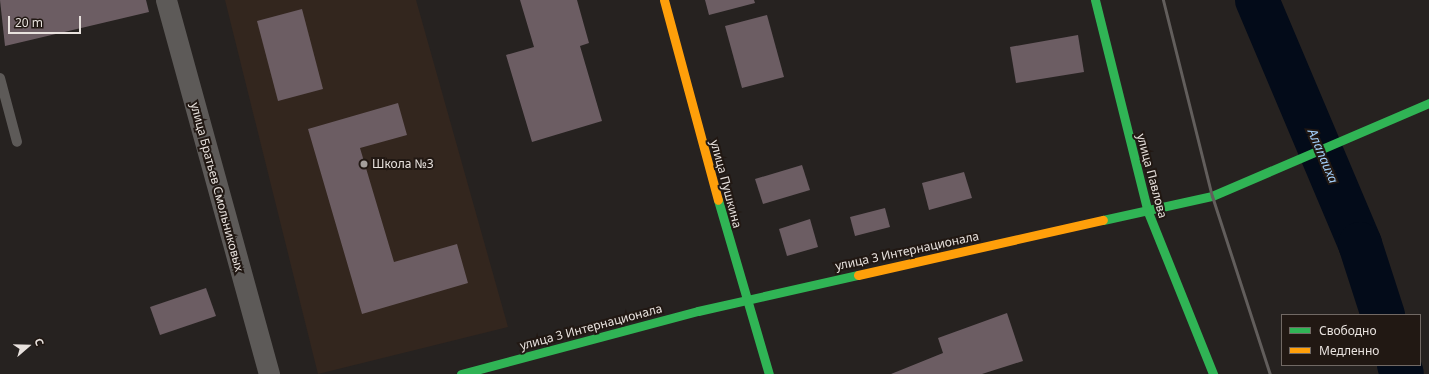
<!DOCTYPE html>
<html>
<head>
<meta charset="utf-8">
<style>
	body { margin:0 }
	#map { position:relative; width:1429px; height:374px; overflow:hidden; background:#262220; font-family:"Noto Sans",sans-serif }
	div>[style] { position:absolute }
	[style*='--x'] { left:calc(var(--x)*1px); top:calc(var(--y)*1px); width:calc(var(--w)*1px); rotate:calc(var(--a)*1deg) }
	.built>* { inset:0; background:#33261e }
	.river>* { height:44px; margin:-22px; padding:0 22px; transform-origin:22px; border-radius:22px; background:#030b19 }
	.building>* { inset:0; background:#6c5d63 }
	.lane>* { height:10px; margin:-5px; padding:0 5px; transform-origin:5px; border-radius:5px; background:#5d5a58 }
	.street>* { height:21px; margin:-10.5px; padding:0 10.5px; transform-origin:10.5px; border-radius:10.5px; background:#5d5a58 }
	.fast>* { height:9px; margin:-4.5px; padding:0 4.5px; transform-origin:4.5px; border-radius:4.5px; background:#30b455 }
	.slow>* { height:9px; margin:-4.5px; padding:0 4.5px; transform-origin:4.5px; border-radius:4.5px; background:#ff9f0a }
	.rail>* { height:3px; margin:-1.5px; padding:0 1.5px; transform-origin:1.5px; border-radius:1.5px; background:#625e5c }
	.dots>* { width:11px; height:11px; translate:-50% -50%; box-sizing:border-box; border:2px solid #211813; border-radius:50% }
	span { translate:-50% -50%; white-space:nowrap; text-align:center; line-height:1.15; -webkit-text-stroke:4px #211813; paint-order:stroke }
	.poi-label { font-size:12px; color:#e8e2de }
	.left { translate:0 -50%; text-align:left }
	.street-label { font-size:12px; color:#e8e2de }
	.water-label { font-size:13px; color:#a2cef9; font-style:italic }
	.legend { position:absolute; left:1281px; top:314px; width:140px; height:52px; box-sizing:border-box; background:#211813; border:1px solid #716964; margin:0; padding:5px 7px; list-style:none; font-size:12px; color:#e8e2de }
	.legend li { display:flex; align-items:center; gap:8px; height:20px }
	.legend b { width:20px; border:1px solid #716964 }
	.north { position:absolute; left:8px; top:326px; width:40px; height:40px; -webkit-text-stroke:3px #211813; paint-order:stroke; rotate:70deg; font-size:11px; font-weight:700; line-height:16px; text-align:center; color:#e8e2de }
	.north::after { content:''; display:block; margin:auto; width:14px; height:18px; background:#e8e2de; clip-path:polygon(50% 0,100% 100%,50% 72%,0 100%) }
	.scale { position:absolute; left:8px; top:16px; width:73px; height:18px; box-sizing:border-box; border:2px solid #e8e2de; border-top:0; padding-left:5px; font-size:12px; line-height:14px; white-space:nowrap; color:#e8e2de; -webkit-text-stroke:3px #211813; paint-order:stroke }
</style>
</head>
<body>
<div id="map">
	<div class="built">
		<i style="clip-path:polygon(225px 0,416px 0,508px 327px,318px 374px)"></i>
	</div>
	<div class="river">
		<i style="--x:1257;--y:0;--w:265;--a:67.1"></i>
		<i style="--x:1360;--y:244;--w:75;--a:72.1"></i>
		<i style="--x:1399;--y:365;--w:9;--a:72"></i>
	</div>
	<div class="building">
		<i style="clip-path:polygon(0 0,146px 0,149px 12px,5px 46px)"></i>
		<i style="clip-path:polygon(520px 0,577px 0,589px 43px,580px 46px,602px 121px,532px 142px,506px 55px,534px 47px)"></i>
		<i style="clip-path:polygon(705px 0,754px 0,755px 3px,709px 15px)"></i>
		<i style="clip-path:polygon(302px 9px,323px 89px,278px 101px,257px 21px)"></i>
		<i style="clip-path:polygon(767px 15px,784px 77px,742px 88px,725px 26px)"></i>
		<i style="clip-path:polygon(1078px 35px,1084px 72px,1016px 83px,1010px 47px)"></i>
		<i style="clip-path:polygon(398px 103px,407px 135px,360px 148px,394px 262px,457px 244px,468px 283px,362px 314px,308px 129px)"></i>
		<i style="clip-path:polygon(802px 165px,810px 190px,763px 204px,755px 179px)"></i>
		<i style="clip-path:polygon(964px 172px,972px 198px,929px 210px,922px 183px)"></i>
		<i style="clip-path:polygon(885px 208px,890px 227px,855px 236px,850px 217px)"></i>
		<i style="clip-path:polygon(810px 219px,818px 247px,787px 256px,779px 229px)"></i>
		<i style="clip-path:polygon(206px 288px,216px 316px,160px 335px,150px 307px)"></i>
		<i style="clip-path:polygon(1007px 313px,1023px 361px,982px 374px,891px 374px,943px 353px,938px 338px)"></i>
	</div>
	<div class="lane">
		<i style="--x:0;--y:78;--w:66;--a:75.1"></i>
	</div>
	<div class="street">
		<i style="--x:166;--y:0;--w:388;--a:74.6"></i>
	</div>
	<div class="fast">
		<i style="--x:1095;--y:0;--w:219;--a:76"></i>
		<i style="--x:1148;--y:212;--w:175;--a:68.1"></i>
		<i style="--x:718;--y:200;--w:181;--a:73.7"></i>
		<i style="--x:1103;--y:220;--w:112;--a:-12.4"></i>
		<i style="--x:1212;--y:196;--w:236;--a:-23.2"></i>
		<i style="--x:461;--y:374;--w:245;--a:-14.9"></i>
		<i style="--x:698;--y:311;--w:164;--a:-12.7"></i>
	</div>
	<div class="slow">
		<i style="--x:664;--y:0;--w:207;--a:74.9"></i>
		<i style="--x:858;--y:275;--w:251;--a:-12.7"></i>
	</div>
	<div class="rail">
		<i style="--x:1163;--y:0;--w:202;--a:76"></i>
		<i style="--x:1212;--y:196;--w:187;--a:72"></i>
	</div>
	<div class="dots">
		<i style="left:364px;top:164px;background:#a49f9c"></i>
	</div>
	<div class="poi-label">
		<span class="left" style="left:372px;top:164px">Школа №3</span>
	</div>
	<div class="street-label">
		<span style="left:1152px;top:176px;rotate:75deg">улица Павлова</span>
		<span style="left:726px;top:184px;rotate:75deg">улица Пушкина</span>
		<span style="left:217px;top:187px;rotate:75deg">улица Братьев Смольниковых</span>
		<span style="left:907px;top:251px;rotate:-12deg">улица 3 Интернационала</span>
		<span style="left:591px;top:327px;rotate:-15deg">улица 3 Интернационала</span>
	</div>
	<div class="water-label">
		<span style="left:1323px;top:156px;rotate:67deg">Алапаиха</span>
	</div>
	<ul class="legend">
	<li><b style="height:5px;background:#30b455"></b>Свободно</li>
	<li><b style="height:5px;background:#ff9f0a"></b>Медленно</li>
	</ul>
	<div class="north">С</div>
	<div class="scale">20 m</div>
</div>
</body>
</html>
